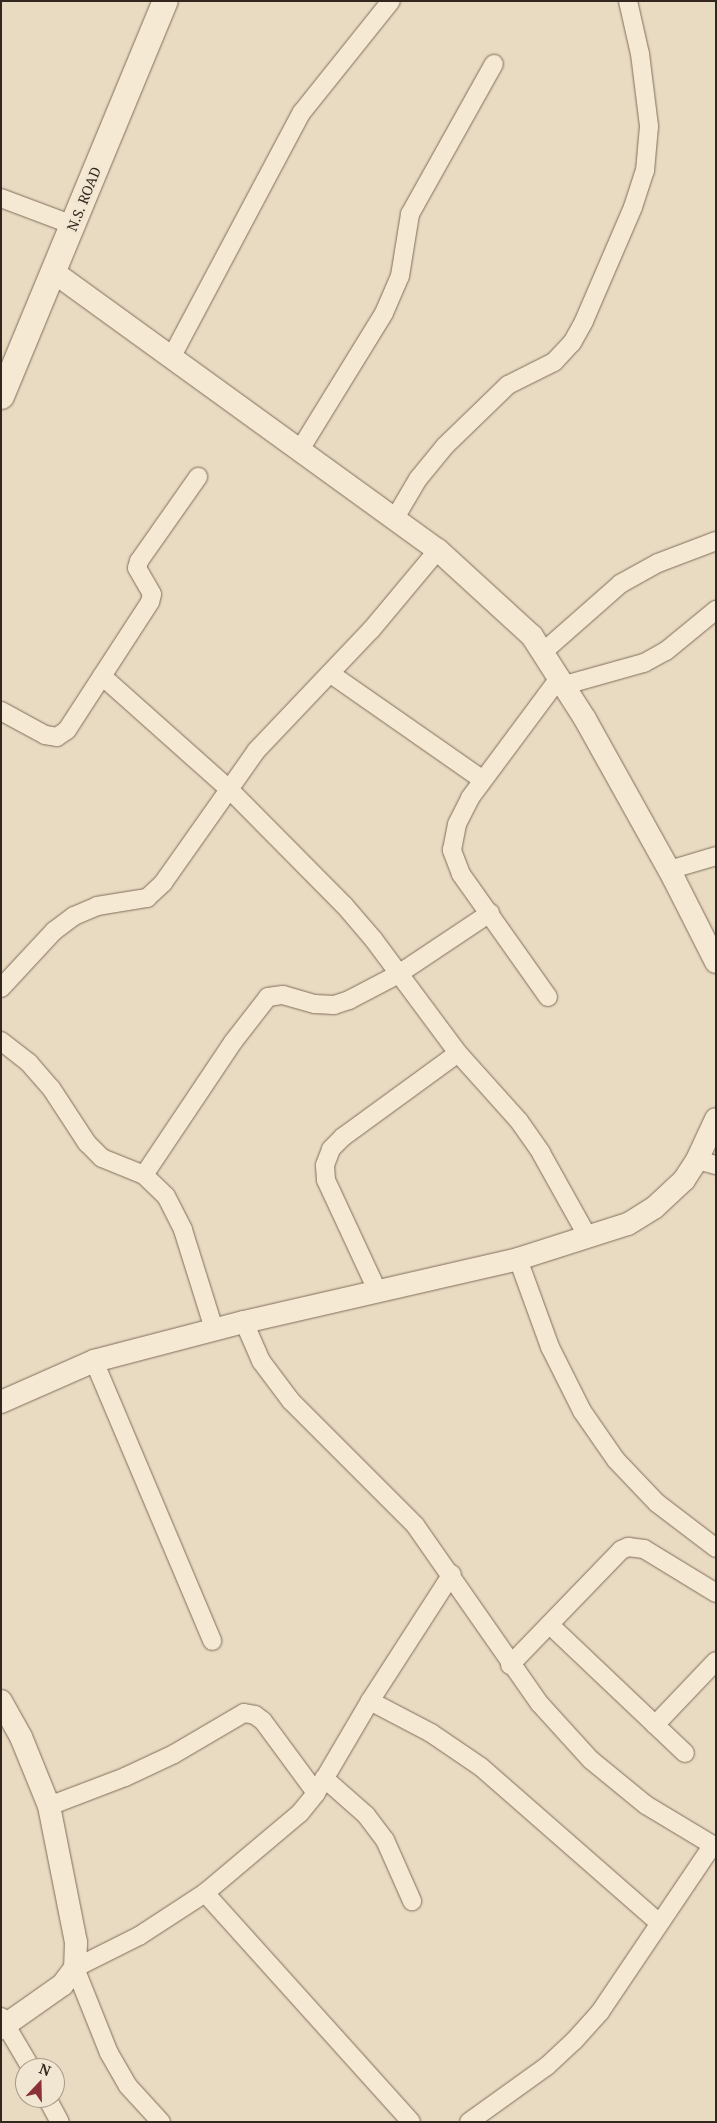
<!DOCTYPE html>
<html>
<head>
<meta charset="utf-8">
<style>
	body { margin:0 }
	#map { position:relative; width:717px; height:2123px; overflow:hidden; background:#e9dbc2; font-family:"Noto Serif",serif }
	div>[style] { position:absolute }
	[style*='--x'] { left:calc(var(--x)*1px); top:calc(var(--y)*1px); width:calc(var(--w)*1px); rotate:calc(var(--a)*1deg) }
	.roads { filter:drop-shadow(0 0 1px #816d5b) drop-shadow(0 0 1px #816d5b) }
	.minor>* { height:18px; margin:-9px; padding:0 9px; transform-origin:9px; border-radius:9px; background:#f5e9d4 }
	.tertiary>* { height:22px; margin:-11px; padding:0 11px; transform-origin:11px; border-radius:11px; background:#f5e9d4 }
	.secondary>* { height:25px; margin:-12.5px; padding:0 12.5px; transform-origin:12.5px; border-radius:12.5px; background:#f5e9d4 }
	span { translate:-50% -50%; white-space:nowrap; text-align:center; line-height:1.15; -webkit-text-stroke:5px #f1e6d1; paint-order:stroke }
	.street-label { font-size:14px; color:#32261e }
	.frame { position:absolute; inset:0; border:2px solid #32261e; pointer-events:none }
	.north { position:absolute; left:15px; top:2058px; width:50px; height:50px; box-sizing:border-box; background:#f1e6d1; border:1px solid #a59989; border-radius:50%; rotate:21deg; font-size:14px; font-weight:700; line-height:20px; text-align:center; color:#32261e }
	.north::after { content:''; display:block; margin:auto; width:18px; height:22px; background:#8a3137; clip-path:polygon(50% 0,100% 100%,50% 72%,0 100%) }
</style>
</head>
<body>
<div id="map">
	<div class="roads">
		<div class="minor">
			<i style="--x:1;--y:198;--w:77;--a:20.6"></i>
			<i style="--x:172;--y:356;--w:276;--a:-62"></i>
			<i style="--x:302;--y:112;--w:142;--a:-51.3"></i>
			<i style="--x:301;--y:448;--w:158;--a:-58.4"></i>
			<i style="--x:384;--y:313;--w:40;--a:-66.6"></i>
			<i style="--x:400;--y:276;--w:63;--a:-80.8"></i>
			<i style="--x:410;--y:214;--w:172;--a:-60.8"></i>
			<i style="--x:395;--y:518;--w:45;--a:-59.5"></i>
			<i style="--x:418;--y:479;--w:43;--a:-50.7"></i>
			<i style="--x:445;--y:446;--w:88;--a:-44.1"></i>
			<i style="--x:508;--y:385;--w:51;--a:-26.6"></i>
			<i style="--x:554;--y:362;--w:26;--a:-47"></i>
			<i style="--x:572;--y:343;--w:25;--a:-61"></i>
			<i style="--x:584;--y:321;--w:124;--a:-66.7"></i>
			<i style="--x:633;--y:207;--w:38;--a:-72"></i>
			<i style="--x:645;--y:171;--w:45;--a:-84.9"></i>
			<i style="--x:649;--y:126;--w:73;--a:-97.1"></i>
			<i style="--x:640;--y:54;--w:54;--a:-102.8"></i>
			<i style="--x:543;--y:652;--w:103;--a:-41.4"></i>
			<i style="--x:620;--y:584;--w:43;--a:-28.9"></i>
			<i style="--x:658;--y:563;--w:62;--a:-20.8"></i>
			<i style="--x:331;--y:674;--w:185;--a:34.9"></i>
			<i style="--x:102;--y:676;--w:171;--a:41.7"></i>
			<i style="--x:230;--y:790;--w:162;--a:45.3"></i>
			<i style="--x:344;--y:905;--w:46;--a:49.4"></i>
			<i style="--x:374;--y:940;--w:141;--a:53.4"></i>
			<i style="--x:458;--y:1053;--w:91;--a:48.1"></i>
			<i style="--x:519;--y:1121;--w:39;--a:55"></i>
			<i style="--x:541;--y:1153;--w:96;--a:60.8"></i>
			<i style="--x:565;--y:685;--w:82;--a:-15.6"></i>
			<i style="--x:644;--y:663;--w:25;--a:-29"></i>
			<i style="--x:666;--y:651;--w:65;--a:-39.4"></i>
			<i style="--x:1;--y:711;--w:50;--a:28.6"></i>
			<i style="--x:45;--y:735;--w:12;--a:9"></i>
			<i style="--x:57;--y:737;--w:12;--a:-35"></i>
			<i style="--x:67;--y:730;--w:153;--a:-57"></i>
			<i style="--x:150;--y:602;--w:8;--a:-76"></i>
			<i style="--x:152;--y:594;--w:30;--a:-120"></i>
			<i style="--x:137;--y:568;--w:7;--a:-74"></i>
			<i style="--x:139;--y:561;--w:103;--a:-54.9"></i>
			<i style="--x:669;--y:870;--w:49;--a:-16.6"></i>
			<i style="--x:1;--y:988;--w:78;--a:-47.1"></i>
			<i style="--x:54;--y:931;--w:25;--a:-37"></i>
			<i style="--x:74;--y:916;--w:25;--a:-23"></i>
			<i style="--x:97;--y:906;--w:51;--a:-9.1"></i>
			<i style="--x:147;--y:898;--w:22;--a:-43"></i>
			<i style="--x:163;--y:883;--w:161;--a:-54.8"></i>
			<i style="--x:256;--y:751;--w:167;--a:-46.5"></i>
			<i style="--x:371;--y:630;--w:104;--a:-50.1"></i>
			<i style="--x:548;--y:997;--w:151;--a:-125.3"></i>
			<i style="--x:461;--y:874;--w:26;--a:-111"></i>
			<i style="--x:452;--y:850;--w:26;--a:-79"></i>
			<i style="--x:457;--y:824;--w:29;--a:-63"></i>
			<i style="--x:470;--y:798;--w:151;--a:-53.4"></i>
			<i style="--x:1;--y:1041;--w:36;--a:38"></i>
			<i style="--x:29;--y:1063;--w:33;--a:49"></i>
			<i style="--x:51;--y:1088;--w:66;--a:56.8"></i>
			<i style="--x:87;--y:1143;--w:21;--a:45"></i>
			<i style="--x:102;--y:1158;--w:45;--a:22"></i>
			<i style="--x:144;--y:1175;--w:30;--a:44"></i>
			<i style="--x:166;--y:1196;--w:38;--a:63"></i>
			<i style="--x:183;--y:1230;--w:104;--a:72.6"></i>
			<i style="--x:697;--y:1160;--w:20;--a:15"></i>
			<i style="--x:144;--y:1175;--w:160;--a:-56.2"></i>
			<i style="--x:233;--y:1042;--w:57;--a:-52.1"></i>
			<i style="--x:268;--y:997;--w:15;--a:-8"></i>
			<i style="--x:283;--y:995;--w:33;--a:16"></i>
			<i style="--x:315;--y:1004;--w:19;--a:3"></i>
			<i style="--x:334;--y:1005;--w:16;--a:-18"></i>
			<i style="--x:349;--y:1000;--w:54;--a:-27.5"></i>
			<i style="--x:397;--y:975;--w:112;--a:-33.7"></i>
			<i style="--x:518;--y:1259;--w:94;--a:70"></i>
			<i style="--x:550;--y:1347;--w:72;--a:63.4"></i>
			<i style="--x:582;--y:1411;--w:60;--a:55.2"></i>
			<i style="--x:616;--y:1460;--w:59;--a:46.4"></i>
			<i style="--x:657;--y:1503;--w:74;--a:37.3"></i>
			<i style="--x:377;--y:1290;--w:121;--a:-114.9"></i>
			<i style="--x:326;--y:1180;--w:15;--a:-94"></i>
			<i style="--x:325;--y:1165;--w:17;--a:-69"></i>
			<i style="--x:331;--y:1149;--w:17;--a:-45"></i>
			<i style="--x:343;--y:1137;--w:142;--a:-36.1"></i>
			<i style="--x:244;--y:1322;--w:43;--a:66.4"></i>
			<i style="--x:261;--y:1361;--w:50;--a:53.1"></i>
			<i style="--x:291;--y:1401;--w:175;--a:45"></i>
			<i style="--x:415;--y:1525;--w:218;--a:55.1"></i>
			<i style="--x:540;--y:1704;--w:76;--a:47.7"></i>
			<i style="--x:591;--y:1760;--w:71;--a:39.3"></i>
			<i style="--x:646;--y:1805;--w:82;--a:31"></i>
			<i style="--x:94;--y:1361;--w:304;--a:67.1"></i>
			<i style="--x:550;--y:1625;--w:186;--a:43.5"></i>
			<i style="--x:510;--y:1665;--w:160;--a:-46"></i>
			<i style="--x:621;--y:1550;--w:8;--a:-23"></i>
			<i style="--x:628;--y:1547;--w:16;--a:7"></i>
			<i style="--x:644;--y:1549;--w:84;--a:31.4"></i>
			<i style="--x:370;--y:1701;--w:69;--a:27.7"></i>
			<i style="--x:431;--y:1733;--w:60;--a:34.2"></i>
			<i style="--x:481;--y:1767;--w:235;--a:41.2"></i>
			<i style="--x:655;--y:1725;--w:88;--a:-46.4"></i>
			<i style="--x:324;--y:1778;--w:56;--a:41.4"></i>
			<i style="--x:366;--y:1815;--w:31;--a:53"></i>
			<i style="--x:385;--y:1840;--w:67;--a:66.1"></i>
			<i style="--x:49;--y:1806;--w:81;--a:-20.9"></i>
			<i style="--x:125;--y:1777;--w:54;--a:-25.1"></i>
			<i style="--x:174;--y:1754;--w:81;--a:-30.4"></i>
			<i style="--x:244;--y:1713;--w:11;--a:10"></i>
			<i style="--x:255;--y:1715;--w:10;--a:37"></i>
			<i style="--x:263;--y:1721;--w:89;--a:53.6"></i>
			<i style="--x:205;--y:1893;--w:308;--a:48"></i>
			<i style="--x:1;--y:2017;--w:59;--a:59.5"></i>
			<i style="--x:47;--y:2098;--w:27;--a:62"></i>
			<i style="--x:161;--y:2122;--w:49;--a:-132.5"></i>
			<i style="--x:128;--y:2086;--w:38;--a:-120"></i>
			<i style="--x:109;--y:2053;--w:92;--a:-111.8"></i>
			<i style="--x:75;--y:1968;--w:72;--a:-26.6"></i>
			<i style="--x:139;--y:1936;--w:79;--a:-33.1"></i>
			<i style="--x:205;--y:1893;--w:124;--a:-40.1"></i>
			<i style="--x:300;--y:1813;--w:26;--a:-51"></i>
			<i style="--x:316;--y:1793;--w:107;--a:-59.6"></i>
			<i style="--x:370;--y:1701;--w:151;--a:-57.2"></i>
			<i style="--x:469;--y:2122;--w:96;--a:-35.7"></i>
			<i style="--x:547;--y:2066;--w:37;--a:-43"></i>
			<i style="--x:574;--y:2041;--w:39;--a:-48"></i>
			<i style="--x:600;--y:2012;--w:200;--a:-56"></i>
		</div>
		<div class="tertiary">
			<i style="--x:55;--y:273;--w:473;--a:35.9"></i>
			<i style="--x:438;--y:550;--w:127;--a:42.5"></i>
			<i style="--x:532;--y:636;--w:98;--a:57.4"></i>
			<i style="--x:585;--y:719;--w:183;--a:60.9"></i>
			<i style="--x:674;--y:879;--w:93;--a:63.2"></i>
			<i style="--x:1;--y:1402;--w:102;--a:-23.8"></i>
			<i style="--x:94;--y:1361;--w:155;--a:-14.6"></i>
			<i style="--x:244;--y:1322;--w:281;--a:-12.9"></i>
			<i style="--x:518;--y:1259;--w:115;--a:-17.7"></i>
			<i style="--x:628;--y:1224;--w:31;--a:-32"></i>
			<i style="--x:654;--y:1208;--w:41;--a:-43"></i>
			<i style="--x:684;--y:1180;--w:24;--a:-57"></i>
			<i style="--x:697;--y:1160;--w:45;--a:-65.1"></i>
			<i style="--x:1;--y:1701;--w:41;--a:60.9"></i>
			<i style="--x:21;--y:1737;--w:74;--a:67.9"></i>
			<i style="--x:49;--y:1806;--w:139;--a:78.8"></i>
			<i style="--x:76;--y:1942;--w:26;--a:92"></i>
			<i style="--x:75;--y:1968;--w:21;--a:127"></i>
			<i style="--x:62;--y:1985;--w:75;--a:144.8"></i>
		</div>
		<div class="secondary">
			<i style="--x:1;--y:396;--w:428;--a:-67.5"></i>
		</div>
	</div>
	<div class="street-label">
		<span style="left:84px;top:199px;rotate:-68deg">N.S. ROAD</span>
	</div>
	<div class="frame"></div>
	<div class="north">N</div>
</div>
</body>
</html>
